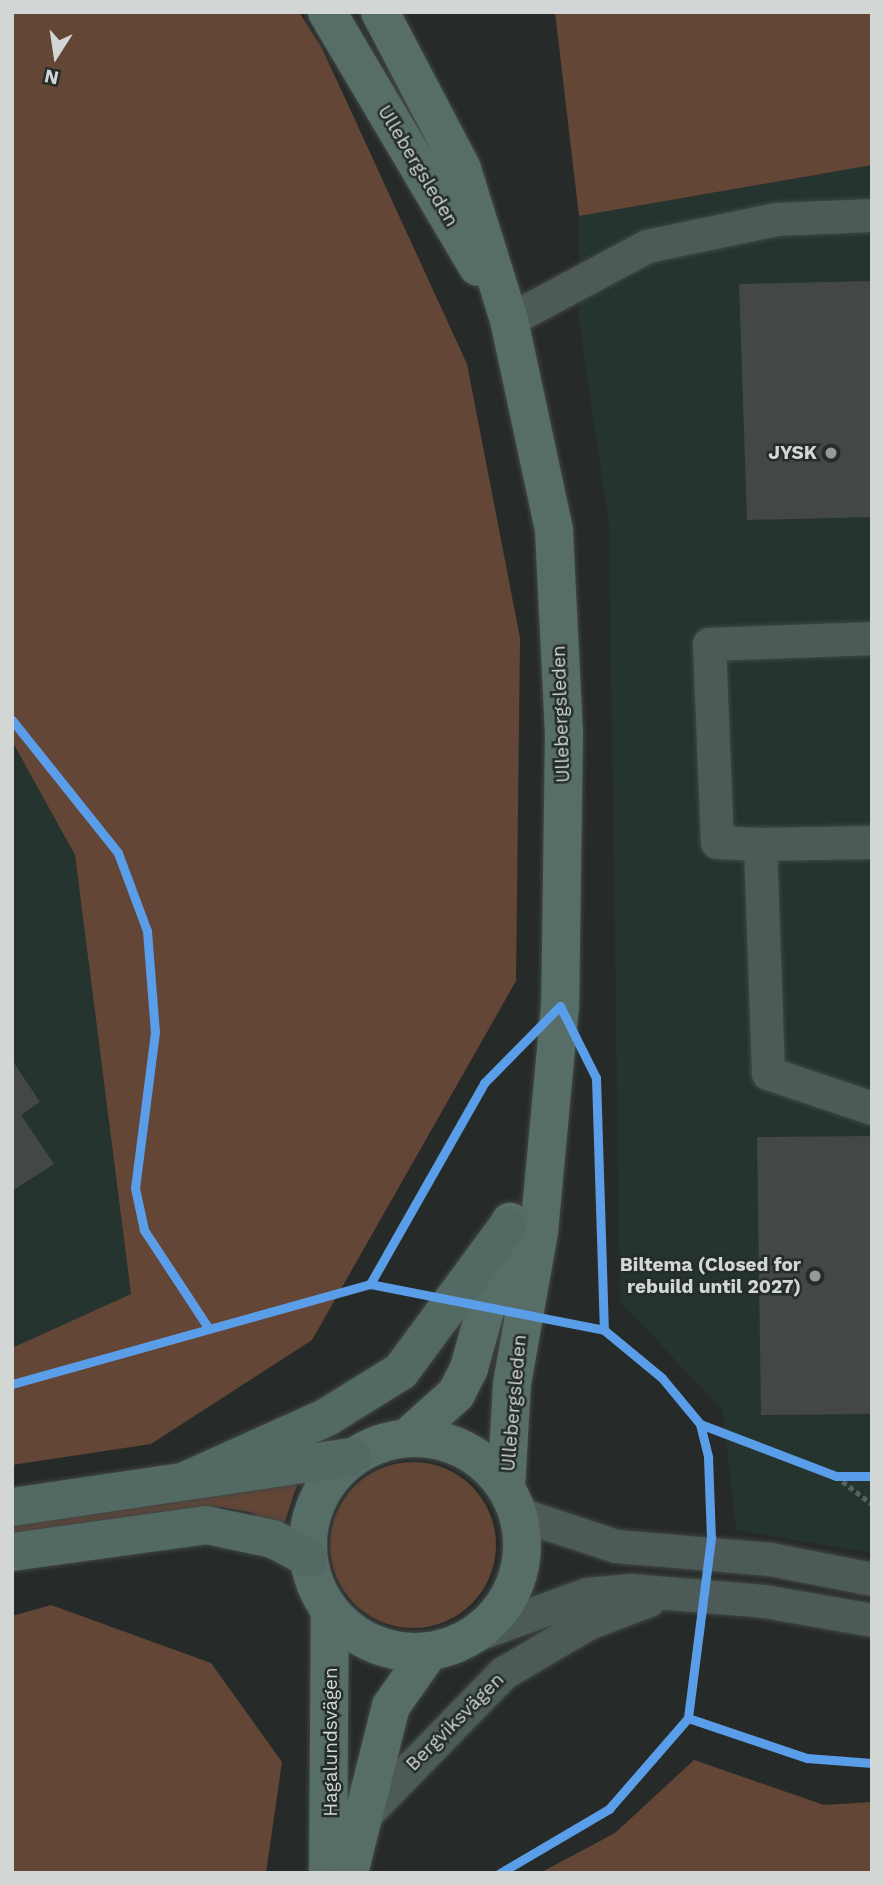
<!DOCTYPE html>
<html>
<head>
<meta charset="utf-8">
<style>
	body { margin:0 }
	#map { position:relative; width:884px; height:1885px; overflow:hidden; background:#262b29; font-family:"Work Sans",sans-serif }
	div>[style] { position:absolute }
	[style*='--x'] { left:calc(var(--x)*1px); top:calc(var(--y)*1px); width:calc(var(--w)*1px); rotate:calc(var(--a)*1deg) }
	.built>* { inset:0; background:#25342f }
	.green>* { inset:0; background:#634636 }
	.round { border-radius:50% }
	.building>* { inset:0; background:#434746 }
	.path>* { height:4.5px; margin-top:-2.25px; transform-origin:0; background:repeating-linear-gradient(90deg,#57615f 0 5px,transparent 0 8.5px) }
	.roads { filter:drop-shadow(0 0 2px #424645) drop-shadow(0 0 2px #424645) }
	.minor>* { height:33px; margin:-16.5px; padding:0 16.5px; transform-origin:16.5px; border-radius:16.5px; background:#4c5b58 }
	.major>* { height:38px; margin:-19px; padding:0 19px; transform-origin:19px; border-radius:19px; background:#576d68 }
	.major>.ring { margin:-19px; padding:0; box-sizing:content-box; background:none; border:38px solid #576d68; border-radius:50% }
	.highway>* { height:38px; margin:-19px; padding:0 19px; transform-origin:19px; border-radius:19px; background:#536a64 }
	.cycleway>* { height:9px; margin:-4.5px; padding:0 4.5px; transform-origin:4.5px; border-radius:4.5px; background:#5a9eea }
	.dots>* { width:19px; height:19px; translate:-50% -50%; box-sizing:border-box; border:4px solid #242d2a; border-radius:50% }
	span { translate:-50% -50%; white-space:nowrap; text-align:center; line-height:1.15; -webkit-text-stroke:5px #242d2a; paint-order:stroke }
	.street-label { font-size:19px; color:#d2d7d6 }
	.poi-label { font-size:19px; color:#d2d7d6; font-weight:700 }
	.right { translate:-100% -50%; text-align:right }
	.frame { position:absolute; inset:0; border:14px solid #d2d7d6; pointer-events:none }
	.north { position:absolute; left:21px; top:21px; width:70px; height:70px; -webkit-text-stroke:5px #242d2a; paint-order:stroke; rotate:192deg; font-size:19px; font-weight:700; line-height:28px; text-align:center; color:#d2d7d6 }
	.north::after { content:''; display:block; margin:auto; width:24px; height:32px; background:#d2d7d6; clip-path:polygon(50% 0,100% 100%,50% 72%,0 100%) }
</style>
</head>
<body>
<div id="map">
	<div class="built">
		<i style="clip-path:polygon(872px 165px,872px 1553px,736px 1530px,723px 1411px,620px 1301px,609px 524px,579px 321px,579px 216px)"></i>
		<i style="clip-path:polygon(12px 741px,75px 855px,131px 1294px,12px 1348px)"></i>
	</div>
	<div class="green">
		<i style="clip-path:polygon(12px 12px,299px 12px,322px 48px,467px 364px,520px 638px,516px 981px,312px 1340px,151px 1444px,12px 1465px,12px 1348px,131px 1294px,75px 855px,12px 741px)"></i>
		<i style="clip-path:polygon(555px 12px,872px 12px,872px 165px,579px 216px)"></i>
		<i class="round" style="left:330px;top:1462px;width:166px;height:166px"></i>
		<i style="clip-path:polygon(299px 1479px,283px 1528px,250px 1512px,220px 1507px,12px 1538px,12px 1522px)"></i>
		<i style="clip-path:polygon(51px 1605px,211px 1663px,282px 1762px,266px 1873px,12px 1873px,12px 1616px)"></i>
		<i style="clip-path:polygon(694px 1760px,824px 1805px,872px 1802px,872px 1873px,540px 1873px,615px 1833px)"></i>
	</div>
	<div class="building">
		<i style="clip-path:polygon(872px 281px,872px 517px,747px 520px,739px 284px)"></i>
		<i style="clip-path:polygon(12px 1060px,40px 1102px,21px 1115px,54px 1164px,12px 1191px)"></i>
		<i style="clip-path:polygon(872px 1136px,872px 1414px,761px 1415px,757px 1137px)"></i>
	</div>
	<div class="path">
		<i style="--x:836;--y:1476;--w:46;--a:37.9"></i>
	</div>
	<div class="roads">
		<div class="minor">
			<i style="--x:509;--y:320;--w:157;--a:-28.2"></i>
			<i style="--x:647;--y:246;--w:132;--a:-11.8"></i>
			<i style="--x:776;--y:219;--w:96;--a:-2.4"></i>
			<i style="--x:872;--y:638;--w:163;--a:177.9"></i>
			<i style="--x:709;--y:644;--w:198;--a:87.7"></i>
			<i style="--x:717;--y:842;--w:43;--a:2.7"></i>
			<i style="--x:760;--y:844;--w:229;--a:88"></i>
			<i style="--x:768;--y:1073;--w:110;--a:18.6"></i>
			<i style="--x:760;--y:844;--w:112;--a:-1"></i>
			<i style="--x:519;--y:1514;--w:102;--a:18.3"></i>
			<i style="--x:616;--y:1546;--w:155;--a:4.8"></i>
			<i style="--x:770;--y:1559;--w:104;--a:11.1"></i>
			<i style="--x:475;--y:1635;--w:119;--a:-20.1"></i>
			<i style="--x:587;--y:1594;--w:44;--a:-5.2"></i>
			<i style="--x:631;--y:1590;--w:133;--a:4.7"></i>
			<i style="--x:764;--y:1601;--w:110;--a:10"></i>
			<i style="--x:363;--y:1817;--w:201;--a:-45.8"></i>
			<i style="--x:503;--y:1673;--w:99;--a:-30.5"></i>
			<i style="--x:588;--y:1623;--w:65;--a:-20.7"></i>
		</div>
		<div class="major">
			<i style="--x:327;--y:12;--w:296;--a:59.4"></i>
			<i style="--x:380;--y:12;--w:177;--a:62.4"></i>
			<i style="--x:462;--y:169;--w:158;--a:72.7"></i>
			<i style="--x:509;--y:320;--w:215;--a:77.9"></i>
			<i style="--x:554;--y:530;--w:201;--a:87.2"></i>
			<i style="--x:564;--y:731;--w:275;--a:90.8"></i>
			<i style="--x:560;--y:1006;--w:227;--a:95.3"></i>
			<i style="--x:539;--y:1232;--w:154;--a:100.1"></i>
			<i style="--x:512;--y:1384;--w:103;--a:93.3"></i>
			<i style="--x:408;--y:1437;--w:64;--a:-41.9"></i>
			<i style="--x:456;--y:1394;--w:29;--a:-63"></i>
			<i style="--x:469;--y:1368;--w:152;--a:-74.3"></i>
			<i class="ring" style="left:308px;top:1438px;width:176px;height:176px"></i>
			<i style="--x:328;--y:1873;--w:262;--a:-89.6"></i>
			<i style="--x:349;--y:1873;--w:172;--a:-75.9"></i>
			<i style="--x:391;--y:1706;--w:66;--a:-54.9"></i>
		</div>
		<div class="highway">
			<i style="--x:187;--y:1480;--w:154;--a:-24.2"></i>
			<i style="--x:327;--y:1417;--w:87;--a:-31.9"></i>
			<i style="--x:401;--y:1371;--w:180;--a:-53.6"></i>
			<i style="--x:12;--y:1507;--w:344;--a:-8.4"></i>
			<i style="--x:12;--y:1552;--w:196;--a:-7.9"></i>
			<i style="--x:206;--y:1525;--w:68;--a:11.8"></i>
			<i style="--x:273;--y:1539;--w:40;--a:28"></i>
		</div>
	</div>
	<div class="cycleway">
		<i style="--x:12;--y:720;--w:170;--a:51.4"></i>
		<i style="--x:118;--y:853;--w:83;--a:69.6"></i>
		<i style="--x:147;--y:931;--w:101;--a:85.5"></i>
		<i style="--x:155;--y:1032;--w:157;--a:97.3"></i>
		<i style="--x:135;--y:1188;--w:43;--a:77.9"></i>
		<i style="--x:144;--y:1230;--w:115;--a:56.7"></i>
		<i style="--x:370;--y:1284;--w:231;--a:-60.4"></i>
		<i style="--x:484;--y:1083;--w:108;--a:-45.4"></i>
		<i style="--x:560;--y:1006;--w:80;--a:63.4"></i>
		<i style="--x:596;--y:1078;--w:252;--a:88.2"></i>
		<i style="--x:12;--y:1384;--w:372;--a:-15.6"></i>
		<i style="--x:370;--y:1284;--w:238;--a:11.1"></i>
		<i style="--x:604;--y:1330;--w:75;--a:39.6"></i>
		<i style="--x:662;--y:1378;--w:60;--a:50.4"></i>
		<i style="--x:700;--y:1424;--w:34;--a:76"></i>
		<i style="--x:708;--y:1457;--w:81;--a:87.9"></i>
		<i style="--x:711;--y:1538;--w:181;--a:97.3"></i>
		<i style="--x:688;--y:1718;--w:121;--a:131"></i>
		<i style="--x:609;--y:1809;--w:126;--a:149.6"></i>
		<i style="--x:700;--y:1424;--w:146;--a:20.9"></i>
		<i style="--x:836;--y:1476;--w:36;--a:0"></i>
		<i style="--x:688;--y:1718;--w:126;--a:18.6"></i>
		<i style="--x:807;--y:1758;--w:65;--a:4.4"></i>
	</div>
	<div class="dots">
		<i style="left:831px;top:453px;background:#969b99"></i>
		<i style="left:815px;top:1276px;background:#969b99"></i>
	</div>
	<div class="street-label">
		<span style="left:418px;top:166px;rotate:59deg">Ullebergsleden</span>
		<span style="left:561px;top:714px;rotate:-92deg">Ullebergsleden</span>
		<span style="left:514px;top:1403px;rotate:-85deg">Ullebergsleden</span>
		<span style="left:455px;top:1722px;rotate:-45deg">Bergviksvägen</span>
		<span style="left:331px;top:1742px;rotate:-90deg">Hagalundsvägen</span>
	</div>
	<div class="poi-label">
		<span class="right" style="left:817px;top:453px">JYSK</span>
		<span class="right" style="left:801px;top:1276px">Biltema (Closed for<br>rebuild until 2027)</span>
	</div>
	<div class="frame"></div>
	<div class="north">N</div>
</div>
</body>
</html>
